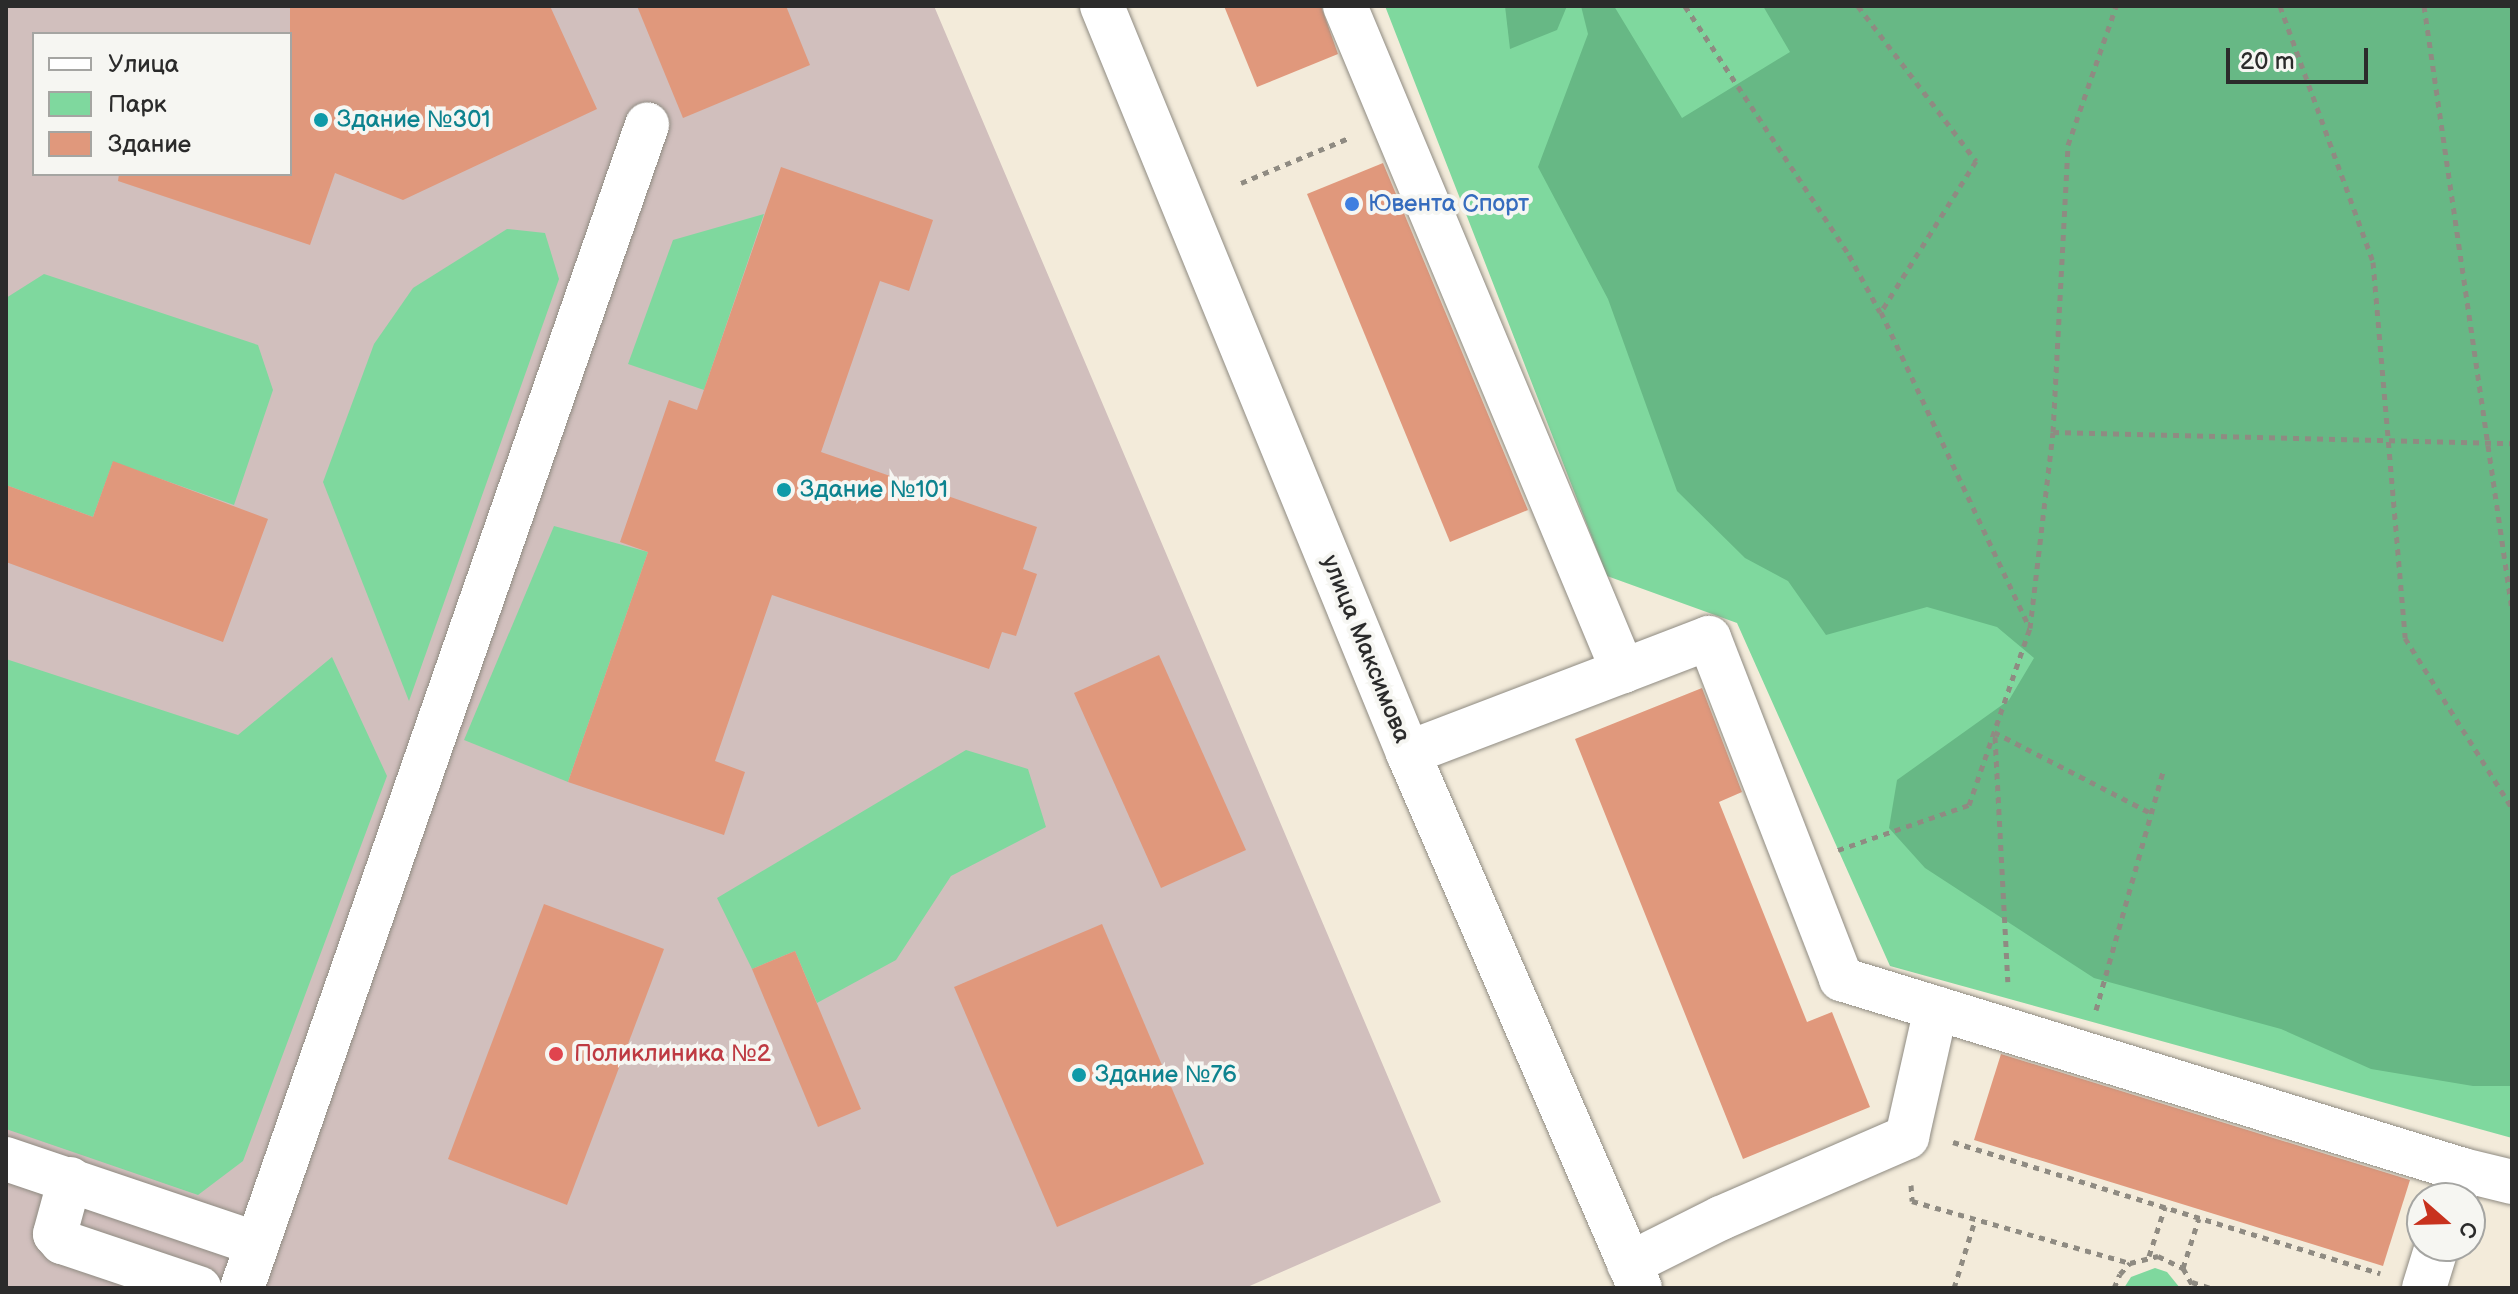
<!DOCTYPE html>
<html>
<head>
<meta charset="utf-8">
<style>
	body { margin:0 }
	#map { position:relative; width:2518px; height:1294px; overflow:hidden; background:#f3ebda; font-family:"Balsamiq Sans",sans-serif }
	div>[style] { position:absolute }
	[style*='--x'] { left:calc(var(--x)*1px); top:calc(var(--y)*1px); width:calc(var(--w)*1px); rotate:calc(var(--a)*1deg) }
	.industrial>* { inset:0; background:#d1bfbd }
	.green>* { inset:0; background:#7fd89e }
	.forest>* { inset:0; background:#67b885 }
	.building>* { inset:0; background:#e0987c }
	.path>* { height:5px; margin-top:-2.5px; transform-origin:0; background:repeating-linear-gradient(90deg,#8f8b82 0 6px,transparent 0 12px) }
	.roads { filter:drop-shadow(0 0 2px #8f8b82) drop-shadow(0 0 2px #8f8b82) }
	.minor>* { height:44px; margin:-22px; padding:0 22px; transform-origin:22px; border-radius:22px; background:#fff }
	.dots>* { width:22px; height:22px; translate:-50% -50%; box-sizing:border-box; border:4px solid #f6f6f2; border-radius:50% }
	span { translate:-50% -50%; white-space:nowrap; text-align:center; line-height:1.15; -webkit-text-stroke:8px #f6f6f2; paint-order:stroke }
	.culture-label { font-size:24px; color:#0d838f }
	.left { translate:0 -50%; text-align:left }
	.shop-label { font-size:24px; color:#366cbe }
	.street-label { font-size:24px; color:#2b2b2b }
	.health-label { font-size:24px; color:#be3a42 }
	.frame { position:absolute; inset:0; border:8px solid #2b2b2b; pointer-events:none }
	.legend { position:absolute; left:32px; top:32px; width:260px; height:144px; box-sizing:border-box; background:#f6f6f2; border:2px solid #a5a5a2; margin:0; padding:10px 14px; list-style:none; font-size:24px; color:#2b2b2b }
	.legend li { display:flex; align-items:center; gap:16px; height:40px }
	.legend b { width:40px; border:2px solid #a5a5a2 }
	.north { position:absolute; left:2406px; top:1182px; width:80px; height:80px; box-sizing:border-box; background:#f6f6f2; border:2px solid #a5a5a2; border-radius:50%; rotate:110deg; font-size:22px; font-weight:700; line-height:32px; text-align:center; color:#2b2b2b }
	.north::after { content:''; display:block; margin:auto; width:28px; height:36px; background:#c8321e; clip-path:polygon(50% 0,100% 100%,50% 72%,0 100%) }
	.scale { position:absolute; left:2226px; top:48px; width:142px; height:36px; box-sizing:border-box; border:4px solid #2b2b2b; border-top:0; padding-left:10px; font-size:24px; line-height:28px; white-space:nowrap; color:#2b2b2b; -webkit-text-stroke:6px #f6f6f2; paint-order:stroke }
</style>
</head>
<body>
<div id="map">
	<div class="industrial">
		<i style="clip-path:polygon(evenodd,6px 6px,934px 6px,1441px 1202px,1245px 1288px,6px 1288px,6px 6px,34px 34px,290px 34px,290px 174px,34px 174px,34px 34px)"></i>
	</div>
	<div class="green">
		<i style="clip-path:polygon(1385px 6px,2512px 6px,2512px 1138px,1890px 966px,1737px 623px,1607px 576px)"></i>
		<i style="clip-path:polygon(764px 214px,704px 390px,628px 364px,673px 240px)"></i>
		<i style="clip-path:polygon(507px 229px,545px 233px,559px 279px,409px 701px,323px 482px,374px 344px,413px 288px)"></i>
		<i style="clip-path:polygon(44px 274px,258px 345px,273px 390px,234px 505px,113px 462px,93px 517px,6px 485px,6px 298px)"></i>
		<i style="clip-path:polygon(554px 526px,648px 552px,568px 782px,464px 740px)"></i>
		<i style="clip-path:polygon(332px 657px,387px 776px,243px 1161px,198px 1195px,6px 1129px,6px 659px,238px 735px)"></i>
		<i style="clip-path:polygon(966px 750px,1028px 769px,1046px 827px,951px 876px,896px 960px,817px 1003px,795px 951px,752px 969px,717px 898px)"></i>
		<i style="clip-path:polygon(2155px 1268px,2167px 1272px,2180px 1288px,2124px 1288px,2131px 1277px)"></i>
	</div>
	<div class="forest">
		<i style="clip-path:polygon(1505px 6px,1567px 6px,1557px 30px,1510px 49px)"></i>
		<i style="clip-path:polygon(1581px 6px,1614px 6px,1682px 118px,1790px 52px,1763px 6px,2512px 6px,2512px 1086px,2473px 1086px,2371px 1069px,2281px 1029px,2094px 978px,1925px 868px,1889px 828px,1897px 780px,2009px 700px,2034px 658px,1997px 627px,1927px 607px,1826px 635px,1788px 581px,1745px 558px,1677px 491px,1608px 299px,1538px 167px,1588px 34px)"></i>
	</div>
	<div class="building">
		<i style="clip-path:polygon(290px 6px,550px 6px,597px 109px,403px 200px,335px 173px,310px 245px,118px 181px,119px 174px,290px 174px)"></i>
		<i style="clip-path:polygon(637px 6px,786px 6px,810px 65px,683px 118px)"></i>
		<i style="clip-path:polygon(1224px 6px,1321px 6px,1338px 54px,1257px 87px)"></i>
		<i style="clip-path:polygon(1383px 163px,1528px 510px,1450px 542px,1307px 194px)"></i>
		<i style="clip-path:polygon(781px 167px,933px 220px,909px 291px,880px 281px,821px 452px,1037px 527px,1023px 569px,1037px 574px,1016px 636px,1002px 632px,989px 669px,772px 595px,715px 761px,745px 772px,724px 835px,568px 782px,648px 552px,620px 542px,669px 400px,697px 410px)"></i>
		<i style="clip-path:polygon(113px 461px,268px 519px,223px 642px,6px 562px,6px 485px,93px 517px)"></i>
		<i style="clip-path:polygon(1159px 655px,1246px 850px,1161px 888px,1074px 693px)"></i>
		<i style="clip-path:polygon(1702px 688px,1742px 792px,1719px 802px,1807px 1022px,1832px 1012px,1870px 1107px,1743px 1159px,1575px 739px)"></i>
		<i style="clip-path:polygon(544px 904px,664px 949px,567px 1205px,448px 1159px)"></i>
		<i style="clip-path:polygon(1102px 924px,1204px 1164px,1057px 1227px,954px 987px)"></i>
		<i style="clip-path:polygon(795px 951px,861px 1109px,818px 1127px,752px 969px)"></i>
		<i style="clip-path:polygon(2001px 1054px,2410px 1180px,2383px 1266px,1974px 1140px)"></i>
	</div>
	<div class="path">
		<i style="--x:1685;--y:6;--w:298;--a:56.6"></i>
		<i style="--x:1849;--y:255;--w:65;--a:61.5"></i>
		<i style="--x:1858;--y:6;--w:195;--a:52.7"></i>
		<i style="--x:1976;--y:161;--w:178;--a:122.2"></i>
		<i style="--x:1881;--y:312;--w:349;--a:64.8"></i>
		<i style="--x:2280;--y:6;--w:272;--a:70"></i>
		<i style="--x:2373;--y:262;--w:377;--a:85.1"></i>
		<i style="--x:2405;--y:638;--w:201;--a:57.8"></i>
		<i style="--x:2424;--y:6;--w:610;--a:81.71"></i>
		<i style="--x:1241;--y:183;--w:119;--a:-22.7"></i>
		<i style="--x:2053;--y:432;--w:459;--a:1.4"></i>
		<i style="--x:1994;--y:732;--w:177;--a:27.3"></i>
		<i style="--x:1995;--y:737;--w:245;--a:87"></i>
		<i style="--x:1838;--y:850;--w:139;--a:-19"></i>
		<i style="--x:1969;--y:805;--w:187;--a:-71"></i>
		<i style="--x:2030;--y:628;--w:197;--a:-83.3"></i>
		<i style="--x:2053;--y:432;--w:287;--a:-87"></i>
		<i style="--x:2068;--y:145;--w:147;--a:-70.9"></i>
		<i style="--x:2096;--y:1010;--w:248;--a:-74.3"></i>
		<i style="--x:1953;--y:1142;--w:447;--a:17.1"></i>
		<i style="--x:1911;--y:1185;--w:16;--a:86"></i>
		<i style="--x:1912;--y:1201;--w:227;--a:15.9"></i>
		<i style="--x:2149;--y:1256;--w:52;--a:-71.9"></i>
		<i style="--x:2183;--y:1268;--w:52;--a:-72.3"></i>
		<i style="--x:2192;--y:1282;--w:19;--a:18"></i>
		<i style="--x:1954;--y:1288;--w:71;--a:-72.8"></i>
		<i style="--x:2114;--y:1288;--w:15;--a:-67"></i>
		<i style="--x:2120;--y:1274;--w:15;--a:-48"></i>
		<i style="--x:2130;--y:1263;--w:29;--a:-14"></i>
		<i style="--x:2158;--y:1256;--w:28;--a:26"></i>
		<i style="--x:2183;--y:1268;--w:23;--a:61"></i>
	</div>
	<div class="roads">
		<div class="minor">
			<i style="--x:1102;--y:6;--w:807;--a:67.72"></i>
			<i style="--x:1408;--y:753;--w:583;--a:66.56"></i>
			<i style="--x:1345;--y:6;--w:721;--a:67.31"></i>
			<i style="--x:1623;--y:671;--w:92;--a:-21"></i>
			<i style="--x:1709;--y:638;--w:366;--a:68.8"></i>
			<i style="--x:1841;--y:979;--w:651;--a:17.07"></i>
			<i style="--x:2463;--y:1170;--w:30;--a:110"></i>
			<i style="--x:1408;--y:753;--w:230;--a:-20.9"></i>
			<i style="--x:6;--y:1159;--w:265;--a:18.7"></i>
			<i style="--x:2463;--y:1170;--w:50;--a:13.8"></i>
			<i style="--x:70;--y:1179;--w:57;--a:105.3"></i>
			<i style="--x:55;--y:1234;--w:11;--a:49"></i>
			<i style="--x:62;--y:1242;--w:145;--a:18.6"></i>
			<i style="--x:1629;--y:1264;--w:103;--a:-26.6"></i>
			<i style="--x:1721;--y:1218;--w:203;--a:-23.5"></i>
			<i style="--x:1907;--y:1137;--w:132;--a:-77.3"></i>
			<i style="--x:242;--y:1288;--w:1232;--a:-70.8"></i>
			<i style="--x:2424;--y:1288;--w:44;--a:-72.8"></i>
		</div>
	</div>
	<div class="dots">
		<i style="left:321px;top:120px;background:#0f9aa8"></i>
		<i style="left:1352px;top:204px;background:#3f7fe0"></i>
		<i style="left:784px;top:490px;background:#0f9aa8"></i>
		<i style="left:556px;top:1054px;background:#e0444e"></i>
		<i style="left:1079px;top:1075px;background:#0f9aa8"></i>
	</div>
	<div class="culture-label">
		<span class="left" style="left:337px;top:120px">Здание №301</span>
		<span class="left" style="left:800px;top:490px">Здание №101</span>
		<span class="left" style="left:1095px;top:1075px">Здание №76</span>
	</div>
	<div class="shop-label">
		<span class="left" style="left:1368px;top:204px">Ювента Спорт</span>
	</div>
	<div class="street-label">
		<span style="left:1366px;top:649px;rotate:68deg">улица Максимова</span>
	</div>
	<div class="health-label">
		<span class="left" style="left:574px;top:1054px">Поликлиника №2</span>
	</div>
	<div class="frame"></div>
	<ul class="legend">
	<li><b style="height:10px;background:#fff"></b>Улица</li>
	<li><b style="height:22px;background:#7fd89e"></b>Парк</li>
	<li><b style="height:22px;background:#e0987c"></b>Здание</li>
	</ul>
	<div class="north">С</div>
	<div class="scale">20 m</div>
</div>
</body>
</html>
